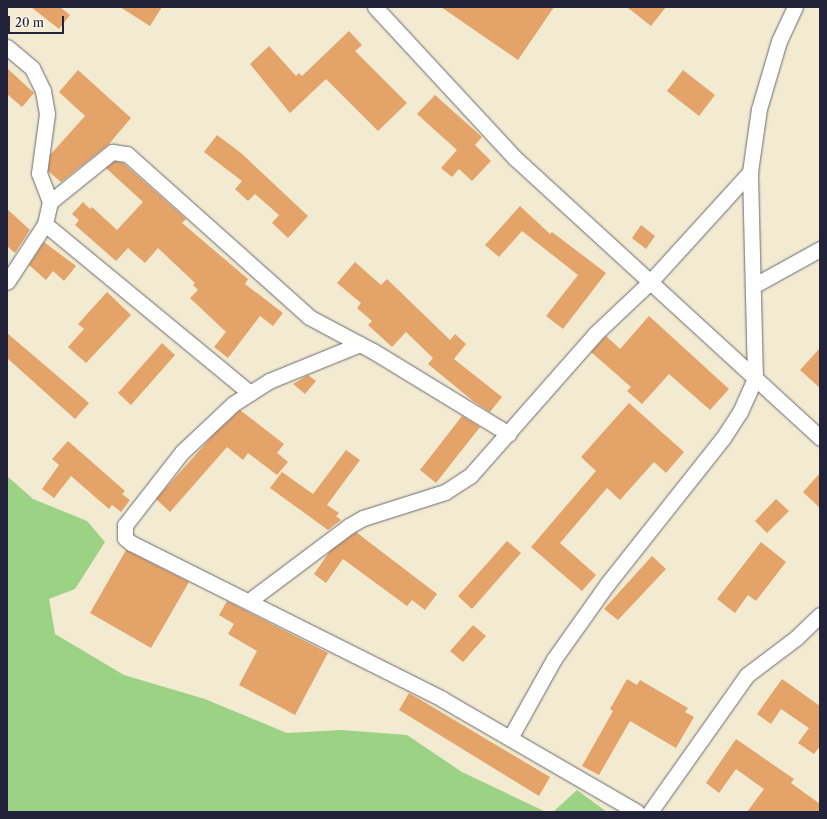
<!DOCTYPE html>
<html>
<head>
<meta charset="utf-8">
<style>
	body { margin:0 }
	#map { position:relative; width:827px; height:819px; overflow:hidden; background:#f2ebd1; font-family:"Libre Caslon Text",serif }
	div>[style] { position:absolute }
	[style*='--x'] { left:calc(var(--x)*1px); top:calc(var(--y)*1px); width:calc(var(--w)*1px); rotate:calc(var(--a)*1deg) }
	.green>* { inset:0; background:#9bd283 }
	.building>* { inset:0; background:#e3a369 }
	.roads { filter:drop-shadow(0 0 1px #6b6870) drop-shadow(0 0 1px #6b6870) }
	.street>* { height:15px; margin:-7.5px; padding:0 7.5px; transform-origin:7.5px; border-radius:7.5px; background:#fff }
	span { translate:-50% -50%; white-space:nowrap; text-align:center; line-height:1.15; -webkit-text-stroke:4px #fcf5e5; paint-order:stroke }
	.frame { position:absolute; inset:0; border:8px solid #22223b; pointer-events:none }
	.scale { position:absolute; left:8px; top:16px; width:56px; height:18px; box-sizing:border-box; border:2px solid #22223b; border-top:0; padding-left:5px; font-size:12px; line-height:14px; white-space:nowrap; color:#22223b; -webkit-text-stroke:3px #fcf5e5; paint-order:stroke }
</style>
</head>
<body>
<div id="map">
	<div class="green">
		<i style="clip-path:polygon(7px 476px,33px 499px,87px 521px,105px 542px,75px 589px,49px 599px,55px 634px,124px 675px,205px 699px,287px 733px,341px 730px,407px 735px,462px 772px,546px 812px,7px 812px)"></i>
		<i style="clip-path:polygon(577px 790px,607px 812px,553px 812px)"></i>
	</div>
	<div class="building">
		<i style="clip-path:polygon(31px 7px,60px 7px,70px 15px,59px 29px)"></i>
		<i style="clip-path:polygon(120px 7px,162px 7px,150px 26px)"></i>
		<i style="clip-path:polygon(441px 7px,554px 7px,518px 60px)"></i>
		<i style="clip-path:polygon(627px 7px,666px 7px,651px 26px)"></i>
		<i style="clip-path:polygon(349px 31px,362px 45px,355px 51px,407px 103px,378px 131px,326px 79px,290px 113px,250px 64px,269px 46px,296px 76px,299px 73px,302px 76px)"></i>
		<i style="clip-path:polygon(7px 68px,34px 93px,22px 107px,7px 94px)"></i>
		<i style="clip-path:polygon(78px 70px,131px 118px,109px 144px,61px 182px,48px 171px,50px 155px,85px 116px,59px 92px)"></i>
		<i style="clip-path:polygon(683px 70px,715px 95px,699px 116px,667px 91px)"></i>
		<i style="clip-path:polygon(435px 95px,482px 137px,475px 145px,491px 161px,472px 181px,459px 169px,452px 177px,441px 168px,457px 150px,417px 114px)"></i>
		<i style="clip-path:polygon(217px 135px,241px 153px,308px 216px,288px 238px,272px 223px,279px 215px,255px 194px,248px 201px,235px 189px,242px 181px,204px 152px)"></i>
		<i style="clip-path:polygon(115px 161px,123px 163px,186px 219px,182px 223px,248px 279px,245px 284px,283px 313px,273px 326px,260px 316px,228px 358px,214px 347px,226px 332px,190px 298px,198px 290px,193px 285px,195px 283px,158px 248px,145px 263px,128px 248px,116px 261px,75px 225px,79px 220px,72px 214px,83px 202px,90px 209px,92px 207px,117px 230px,143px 202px,106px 168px)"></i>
		<i style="clip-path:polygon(520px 206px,550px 234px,552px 232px,606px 273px,563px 329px,546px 316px,578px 275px,522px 231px,499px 257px,485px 245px)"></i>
		<i style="clip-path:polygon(7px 209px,30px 230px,15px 253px,7px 246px)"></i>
		<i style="clip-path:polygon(641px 225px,655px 236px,646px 249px,632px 238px)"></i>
		<i style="clip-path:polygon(44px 242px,76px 266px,64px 281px,53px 271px,46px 280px,29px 265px)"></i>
		<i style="clip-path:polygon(355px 262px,381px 285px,387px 279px,450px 340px,455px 334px,466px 344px,454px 359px,502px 397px,490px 412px,473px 401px,428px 364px,433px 358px,406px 332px,392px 347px,368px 325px,372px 321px,357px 308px,361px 303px,337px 283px)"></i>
		<i style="clip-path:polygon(107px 292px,131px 315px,86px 363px,68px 347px,84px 329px,78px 324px)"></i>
		<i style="clip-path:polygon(649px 316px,729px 389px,710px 410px,669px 374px,642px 404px,627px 391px,631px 387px,591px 352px,606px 336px,620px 349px)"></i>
		<i style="clip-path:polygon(7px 333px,89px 403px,75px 419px,7px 358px)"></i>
		<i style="clip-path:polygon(162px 343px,175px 355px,131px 405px,118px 393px)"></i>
		<i style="clip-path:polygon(820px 348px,820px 388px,800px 370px)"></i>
		<i style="clip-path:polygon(308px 375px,316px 381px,305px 394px,293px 384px)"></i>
		<i style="clip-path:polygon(629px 403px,684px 452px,666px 473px,654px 462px,620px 500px,607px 488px,560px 543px,596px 575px,582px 591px,531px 547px,596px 471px,581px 457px)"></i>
		<i style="clip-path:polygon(240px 410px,284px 444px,277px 453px,288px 462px,277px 475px,248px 453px,243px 460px,227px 447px,170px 512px,156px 499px,215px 433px)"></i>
		<i style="clip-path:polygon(462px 416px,480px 427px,436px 483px,420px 470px)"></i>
		<i style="clip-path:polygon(68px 441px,125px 491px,122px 494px,130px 500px,121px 512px,112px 505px,109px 509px,71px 476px,54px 498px,42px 489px,59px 465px,52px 459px)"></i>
		<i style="clip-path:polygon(346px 450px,360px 460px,327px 505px,339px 513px,336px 516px,341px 520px,328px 530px,270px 488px,282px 472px,313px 494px)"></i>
		<i style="clip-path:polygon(820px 473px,820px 508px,803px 492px)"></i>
		<i style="clip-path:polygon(776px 499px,789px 511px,767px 533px,755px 521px)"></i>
		<i style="clip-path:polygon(356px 532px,437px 594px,425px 610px,412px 600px,407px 606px,343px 559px,326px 583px,314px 574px,330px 551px)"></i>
		<i style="clip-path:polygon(507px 541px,521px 553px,472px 609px,458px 596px)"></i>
		<i style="clip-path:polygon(761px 542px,786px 562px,756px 601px,748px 595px,735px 613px,717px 599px)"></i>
		<i style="clip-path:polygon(126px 550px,189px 582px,151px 648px,90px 613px)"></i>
		<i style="clip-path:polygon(652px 556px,666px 569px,618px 620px,604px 609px)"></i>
		<i style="clip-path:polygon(227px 601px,328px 653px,295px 715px,239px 685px,257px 651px,228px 634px,234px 624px,219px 615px)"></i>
		<i style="clip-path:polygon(473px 625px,486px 636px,463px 662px,450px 651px)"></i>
		<i style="clip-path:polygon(627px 679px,637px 685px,640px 680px,688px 708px,685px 712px,694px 717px,676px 748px,630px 721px,599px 775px,582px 766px,613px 711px,610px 709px)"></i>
		<i style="clip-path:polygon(782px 679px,820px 706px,820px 746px,814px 754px,798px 743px,809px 728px,781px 709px,771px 724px,757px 714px)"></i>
		<i style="clip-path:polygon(409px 693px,550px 777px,539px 796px,399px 710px)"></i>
		<i style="clip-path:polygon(736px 739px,794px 779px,791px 783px,820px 804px,820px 812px,747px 812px,764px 789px,736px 769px,719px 793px,706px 783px)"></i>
	</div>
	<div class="roads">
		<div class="street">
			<i style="--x:375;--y:7;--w:207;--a:47.2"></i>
			<i style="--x:516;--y:159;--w:413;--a:42.5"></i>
			<i style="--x:7;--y:47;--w:33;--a:40"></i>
			<i style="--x:32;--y:68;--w:25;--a:64"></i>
			<i style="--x:43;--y:91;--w:23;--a:80"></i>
			<i style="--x:47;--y:114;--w:60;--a:97.7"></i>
			<i style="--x:39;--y:173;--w:31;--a:69"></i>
			<i style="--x:50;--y:202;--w:23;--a:103"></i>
			<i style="--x:45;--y:224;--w:69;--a:123.2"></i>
			<i style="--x:50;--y:202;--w:80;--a:-38.9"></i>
			<i style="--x:112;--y:152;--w:15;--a:8"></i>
			<i style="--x:127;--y:154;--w:244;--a:41.8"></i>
			<i style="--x:309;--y:317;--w:72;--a:28"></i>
			<i style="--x:373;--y:351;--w:159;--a:31.4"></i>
			<i style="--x:45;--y:224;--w:266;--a:39.5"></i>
			<i style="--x:753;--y:286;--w:77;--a:-28.9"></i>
			<i style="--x:360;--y:344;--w:98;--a:157.9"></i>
			<i style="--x:269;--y:381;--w:43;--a:147.4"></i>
			<i style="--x:233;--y:404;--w:70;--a:136.7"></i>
			<i style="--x:182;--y:452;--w:93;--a:128"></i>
			<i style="--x:125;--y:525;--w:13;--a:90"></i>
			<i style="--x:125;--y:538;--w:8;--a:40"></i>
			<i style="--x:131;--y:543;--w:348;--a:26.6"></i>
			<i style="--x:442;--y:699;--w:225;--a:30.1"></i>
			<i style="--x:249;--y:601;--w:125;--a:-36.9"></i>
			<i style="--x:349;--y:526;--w:16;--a:-30"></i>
			<i style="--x:363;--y:518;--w:86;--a:-17.6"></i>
			<i style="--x:445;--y:492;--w:30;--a:-33"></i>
			<i style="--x:470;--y:476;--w:189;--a:-48.6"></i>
			<i style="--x:595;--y:334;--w:76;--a:-43.4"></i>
			<i style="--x:650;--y:282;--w:149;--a:-47.7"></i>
			<i style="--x:510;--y:738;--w:90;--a:-60.9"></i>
			<i style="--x:554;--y:659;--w:93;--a:-54.6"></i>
			<i style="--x:608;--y:583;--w:185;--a:-51.6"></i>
			<i style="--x:723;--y:438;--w:31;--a:-57"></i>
			<i style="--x:740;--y:412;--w:37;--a:-66"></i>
			<i style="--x:755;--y:378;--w:206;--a:-91.4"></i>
			<i style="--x:750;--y:172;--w:64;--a:-81.9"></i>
			<i style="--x:759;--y:109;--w:71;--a:-73.6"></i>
			<i style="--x:779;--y:41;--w:38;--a:-65"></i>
			<i style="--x:650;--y:812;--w:168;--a:-54.7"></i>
			<i style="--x:747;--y:675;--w:61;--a:-37.1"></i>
			<i style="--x:796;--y:638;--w:33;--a:-44"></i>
		</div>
	</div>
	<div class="frame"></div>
	<div class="scale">20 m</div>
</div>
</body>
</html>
